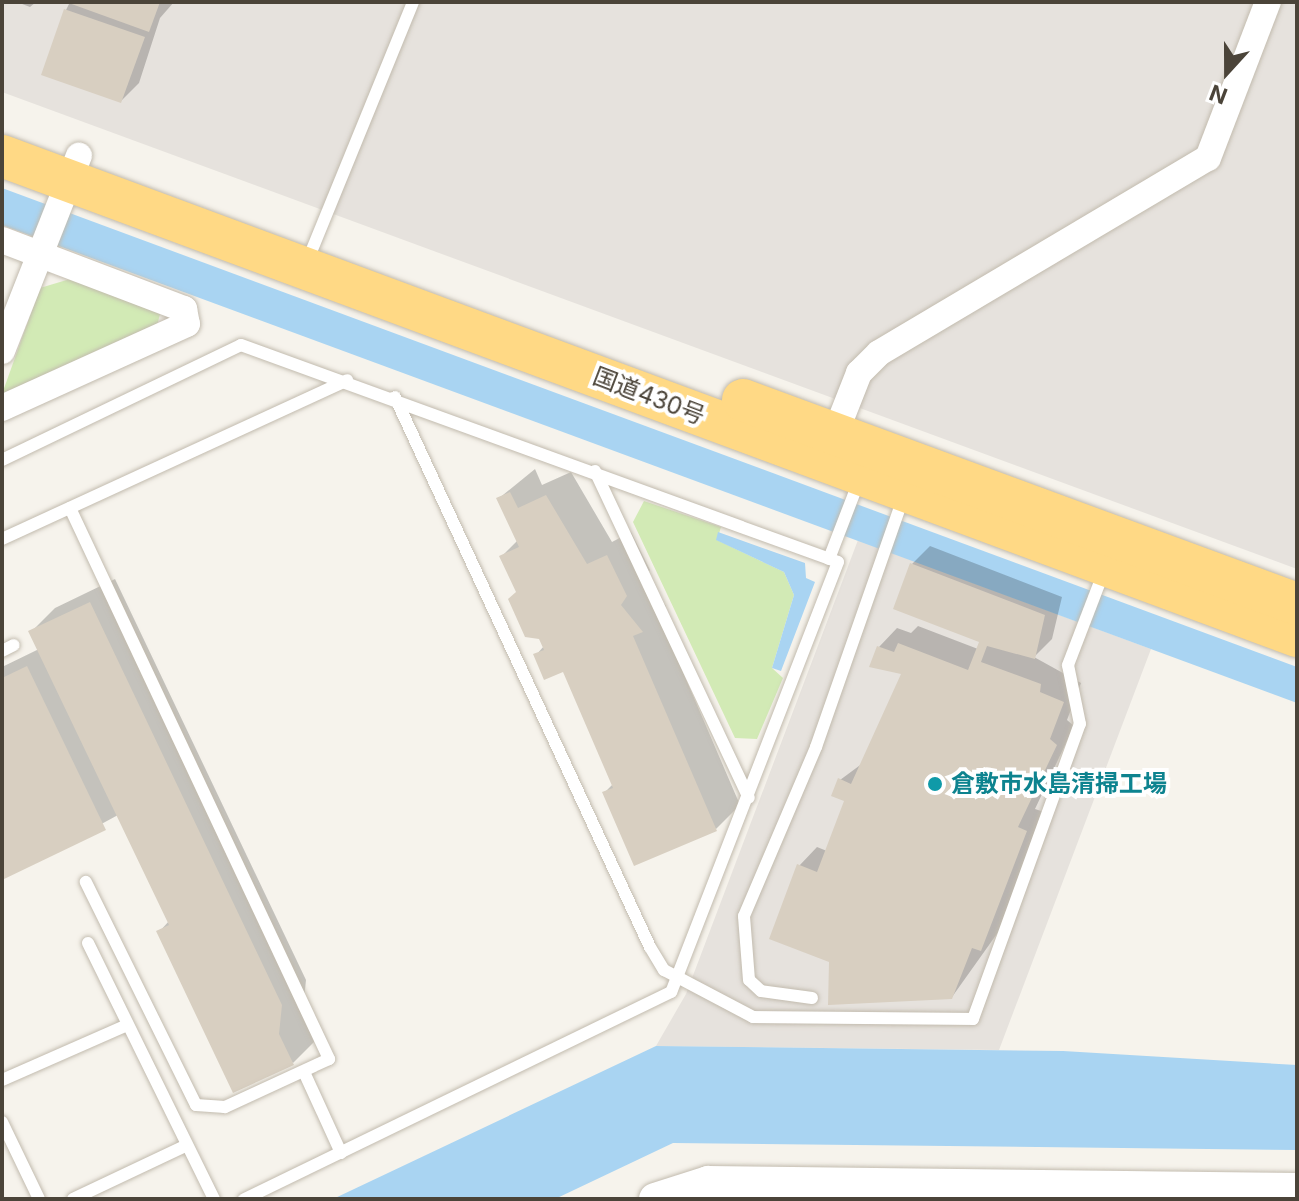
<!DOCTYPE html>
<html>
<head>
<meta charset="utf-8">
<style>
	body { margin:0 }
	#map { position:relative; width:1299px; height:1201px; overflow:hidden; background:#f6f3ec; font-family:Inter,"Noto Sans JP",sans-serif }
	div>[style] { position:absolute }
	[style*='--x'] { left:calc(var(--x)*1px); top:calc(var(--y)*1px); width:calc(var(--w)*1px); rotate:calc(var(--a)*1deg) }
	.industrial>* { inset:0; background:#e6e2dd }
	.green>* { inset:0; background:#d2eab5 }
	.water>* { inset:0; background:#a9d4f2 }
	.shadow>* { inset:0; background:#0003 }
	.building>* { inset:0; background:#d8cfc1 }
	.roads { filter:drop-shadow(0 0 2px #c2bbae) drop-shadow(0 0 2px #c2bbae) }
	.service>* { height:12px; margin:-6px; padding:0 6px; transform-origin:6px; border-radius:6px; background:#fff }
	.minor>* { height:26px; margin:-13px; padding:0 13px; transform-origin:13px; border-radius:13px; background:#fff }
	.tertiary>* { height:32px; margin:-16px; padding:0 16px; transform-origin:16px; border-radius:16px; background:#fff }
	.trunk>* { height:42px; margin:-21px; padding:0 21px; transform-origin:21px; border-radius:21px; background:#ffd985 }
	.dots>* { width:22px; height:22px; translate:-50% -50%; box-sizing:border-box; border:4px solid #fff; border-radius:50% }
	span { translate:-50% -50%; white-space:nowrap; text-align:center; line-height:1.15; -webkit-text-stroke:8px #fff; paint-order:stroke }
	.street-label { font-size:24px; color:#4b4439 }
	.culture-label { font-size:24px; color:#0d838f; font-weight:700 }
	.left { translate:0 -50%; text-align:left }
	.frame { position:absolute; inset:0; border:4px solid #4b4439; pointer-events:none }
	.north { position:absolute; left:1187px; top:32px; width:80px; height:80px; -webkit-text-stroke:6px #fff; paint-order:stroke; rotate:201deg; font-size:22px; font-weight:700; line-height:32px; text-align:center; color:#4b4439 }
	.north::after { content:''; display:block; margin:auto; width:28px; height:36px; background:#4b4439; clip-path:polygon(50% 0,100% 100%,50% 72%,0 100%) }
</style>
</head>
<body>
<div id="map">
	<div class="industrial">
		<i style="clip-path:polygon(2px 2px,1297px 2px,1297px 569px,2px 92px)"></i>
		<i style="clip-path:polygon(858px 540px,1151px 649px,999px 1050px,656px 1046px,686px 994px)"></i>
	</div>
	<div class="green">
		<i style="clip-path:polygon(70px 279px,160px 314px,157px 326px,2px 394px,40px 288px)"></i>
		<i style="clip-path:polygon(644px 501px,721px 527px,717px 540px,784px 572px,794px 595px,772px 668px,783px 678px,757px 739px,735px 738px,633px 522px)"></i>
	</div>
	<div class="water">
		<i style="clip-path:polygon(2px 188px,1297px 667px,1297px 703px,2px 225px)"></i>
		<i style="clip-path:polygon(718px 532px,805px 563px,806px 578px,815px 582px,781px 671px,772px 668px,794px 595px,784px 572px,716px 540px)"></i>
		<i style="clip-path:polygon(656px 1046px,1063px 1051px,1297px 1065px,1297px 1150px,673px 1143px,555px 1199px,333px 1199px)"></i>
	</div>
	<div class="shadow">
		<i style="clip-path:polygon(17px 2px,36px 2px,30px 7px)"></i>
		<i style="clip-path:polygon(70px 2px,174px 2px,160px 18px,139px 83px,121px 101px,66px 10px)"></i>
		<i style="clip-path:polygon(535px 469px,542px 485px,571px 472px,612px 542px,631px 532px,650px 570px,644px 580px,666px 606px,658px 614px,740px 805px,716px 829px,605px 792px,614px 783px,564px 669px,536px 655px,544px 646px,502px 556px,518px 540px,498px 499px)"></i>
		<i style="clip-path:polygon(930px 546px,1062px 597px,1052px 639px,1034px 657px,1081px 683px,1067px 720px,1074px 726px,1035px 809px,1044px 812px,999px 931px,952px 997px,831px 961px,799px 866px,817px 847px,827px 851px,847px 800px,840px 780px,863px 763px,904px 673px,872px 666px,879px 647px,897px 628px,911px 633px,918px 626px,978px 649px,981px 641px,912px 564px)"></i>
		<i style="clip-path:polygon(115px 579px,306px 980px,303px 1009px,317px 1039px,293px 1063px,159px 932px,169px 921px,118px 815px,2px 878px,2px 667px,39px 649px,31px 632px,55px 608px)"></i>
	</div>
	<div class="building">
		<i style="clip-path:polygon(66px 2px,160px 2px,149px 32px)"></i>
		<i style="clip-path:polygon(64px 9px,145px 37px,121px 103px,41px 75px)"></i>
		<i style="clip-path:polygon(510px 492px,518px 508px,546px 495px,587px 564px,607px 555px,627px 596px,621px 605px,643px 632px,633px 636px,717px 831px,634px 866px,602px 792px,613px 788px,563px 672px,544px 680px,533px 654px,544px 650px,539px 639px,525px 637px,508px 599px,516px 592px,499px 556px,519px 547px,496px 498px)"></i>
		<i style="clip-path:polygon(910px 563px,1045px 615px,1035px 659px,987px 646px,981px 662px,1041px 684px,1040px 692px,1064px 702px,1050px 739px,1057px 745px,1018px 827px,1027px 831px,981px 951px,972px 948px,952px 999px,828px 1005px,829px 962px,769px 939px,797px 864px,817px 872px,844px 801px,831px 796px,838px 778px,851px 784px,901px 674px,869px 667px,877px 646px,894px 652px,898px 643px,968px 670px,979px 642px,893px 609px)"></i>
		<i style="clip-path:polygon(90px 602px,282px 1005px,279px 1034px,294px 1065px,233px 1093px,156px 931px,169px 925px,28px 631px)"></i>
		<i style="clip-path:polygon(27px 666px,106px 830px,2px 880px,2px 678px)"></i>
	</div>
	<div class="roads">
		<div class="service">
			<i style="--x:307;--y:262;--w:281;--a:-67.8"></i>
			<i style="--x:395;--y:397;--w:606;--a:65.13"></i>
			<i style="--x:650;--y:947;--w:27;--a:59"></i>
			<i style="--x:664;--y:970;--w:101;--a:27.8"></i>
			<i style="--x:753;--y:1017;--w:220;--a:0.5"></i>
			<i style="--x:973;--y:1019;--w:314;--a:-70.1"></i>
			<i style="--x:1080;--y:724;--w:60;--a:-101.5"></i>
			<i style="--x:1068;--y:665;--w:101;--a:-69"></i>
			<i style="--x:2;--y:460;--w:265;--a:-25.7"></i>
			<i style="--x:241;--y:345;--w:635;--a:19.98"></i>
			<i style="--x:838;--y:562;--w:461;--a:111.2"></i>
			<i style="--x:671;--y:992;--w:475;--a:154.1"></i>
			<i style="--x:595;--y:471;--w:361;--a:64.8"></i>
			<i style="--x:70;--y:508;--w:609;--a:64.82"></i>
			<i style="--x:329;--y:1059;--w:115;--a:155.2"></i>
			<i style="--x:225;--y:1107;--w:29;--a:-176"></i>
			<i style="--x:196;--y:1105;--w:249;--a:-116.3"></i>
			<i style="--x:2;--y:539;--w:380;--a:-24.7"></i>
			<i style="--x:829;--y:559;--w:84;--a:-69"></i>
			<i style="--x:2;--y:651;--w:13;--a:-27"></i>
			<i style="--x:88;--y:943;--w:285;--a:63.8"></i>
			<i style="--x:812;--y:998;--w:51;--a:-172.2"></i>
			<i style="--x:761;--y:991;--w:16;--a:-137"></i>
			<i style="--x:749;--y:980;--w:64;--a:-94.5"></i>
			<i style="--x:744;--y:916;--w:184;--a:-66.9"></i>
			<i style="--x:816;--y:747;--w:264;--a:-70.7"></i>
			<i style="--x:304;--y:1072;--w:89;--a:65.4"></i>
			<i style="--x:2;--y:1080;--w:137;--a:-23.7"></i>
			<i style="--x:2;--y:1122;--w:85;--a:64.3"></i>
			<i style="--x:73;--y:1199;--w:124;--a:-25.3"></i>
		</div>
		<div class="minor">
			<i style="--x:2;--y:240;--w:195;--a:20.8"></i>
			<i style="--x:184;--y:309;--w:15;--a:79"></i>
			<i style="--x:187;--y:324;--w:203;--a:155.6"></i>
			<i style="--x:2;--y:351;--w:210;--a:-68.5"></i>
			<i style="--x:835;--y:434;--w:66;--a:-68.5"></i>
			<i style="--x:859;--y:373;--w:28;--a:-45"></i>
			<i style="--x:879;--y:353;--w:382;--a:-30.7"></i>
			<i style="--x:1208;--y:158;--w:167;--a:-69"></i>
		</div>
		<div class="tertiary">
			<i style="--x:655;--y:1199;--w:56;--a:-17.8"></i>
			<i style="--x:708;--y:1182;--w:589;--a:0.68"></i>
		</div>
		<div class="trunk">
			<i style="--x:2;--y:156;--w:1381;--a:20.34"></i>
			<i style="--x:743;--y:400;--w:590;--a:20.22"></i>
		</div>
	</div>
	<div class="dots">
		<i style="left:935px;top:784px;background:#0f9aa8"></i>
	</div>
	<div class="street-label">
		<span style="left:649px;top:396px;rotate:21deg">国道430号</span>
	</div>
	<div class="culture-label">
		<span class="left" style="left:951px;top:784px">倉敷市水島清掃工場</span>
	</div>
	<div class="frame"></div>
	<div class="north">N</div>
</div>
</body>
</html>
